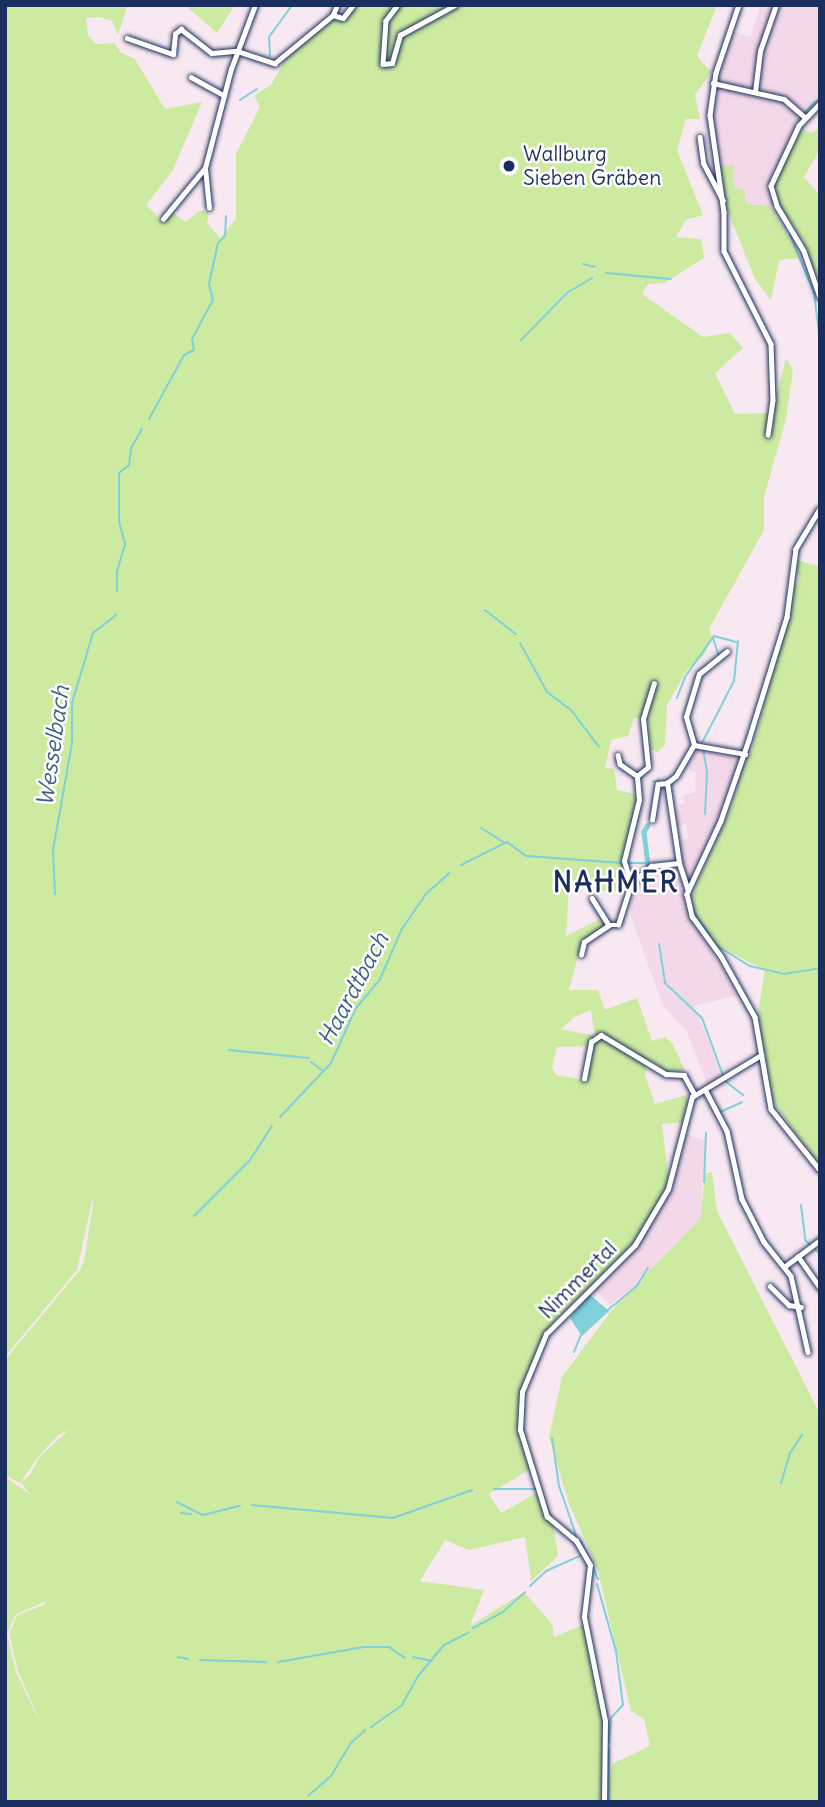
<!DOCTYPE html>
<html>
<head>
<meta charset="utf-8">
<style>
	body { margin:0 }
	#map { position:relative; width:825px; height:1807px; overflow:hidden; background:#f8e8f2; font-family:Delius,sans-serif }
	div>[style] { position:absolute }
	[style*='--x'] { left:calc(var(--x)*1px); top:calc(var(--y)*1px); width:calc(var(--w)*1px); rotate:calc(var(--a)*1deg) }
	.built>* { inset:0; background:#f3d8e9 }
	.green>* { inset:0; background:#cdeaa1 }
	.water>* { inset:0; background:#80d0da }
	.stream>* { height:2px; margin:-1px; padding:0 1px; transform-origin:1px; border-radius:1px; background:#80d0da }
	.canal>* { height:4.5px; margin:-2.25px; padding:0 2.25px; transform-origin:2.25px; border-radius:2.25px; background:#80d0da }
	.roads { filter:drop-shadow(0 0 2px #1b2f5e) drop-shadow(0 0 2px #1b2f5e) }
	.minor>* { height:4.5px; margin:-2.25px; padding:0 2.25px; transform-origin:2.25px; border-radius:2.25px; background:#fff }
	.dots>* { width:19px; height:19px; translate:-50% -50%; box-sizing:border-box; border:4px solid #fff; border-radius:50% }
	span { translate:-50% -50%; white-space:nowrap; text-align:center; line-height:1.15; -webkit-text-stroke:5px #fff; paint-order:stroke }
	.poi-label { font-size:21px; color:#1b2f5e }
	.left { translate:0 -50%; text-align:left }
	.street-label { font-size:21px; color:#1b2f5e }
	.water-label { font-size:23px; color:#395f83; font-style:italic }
	.district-label { font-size:28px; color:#1b2f5e; font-weight:700; letter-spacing:2px }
	.frame { position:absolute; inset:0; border:7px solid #1b2f5e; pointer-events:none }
</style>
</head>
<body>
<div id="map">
	<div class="built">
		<i style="clip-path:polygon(761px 5px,820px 5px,820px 104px,795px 133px,774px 172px,777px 206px,746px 204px,718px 166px,711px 108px,728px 29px,750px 37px)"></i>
		<i style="clip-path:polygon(700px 748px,740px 757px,718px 820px,688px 884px,678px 841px,688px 838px,686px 824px,676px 826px,674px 812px,682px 809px,678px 805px,684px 803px,683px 795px,695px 792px,696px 773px,684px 768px)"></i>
		<i style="clip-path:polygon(678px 865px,687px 914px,739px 995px,694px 1006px,723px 1076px,708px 1086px,686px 1030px,663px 1006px,631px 917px,632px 888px,649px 869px)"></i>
		<i style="clip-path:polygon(684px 1134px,705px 1140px,700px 1219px,637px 1285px,610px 1305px,592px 1287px,672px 1177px)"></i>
	</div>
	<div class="green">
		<i style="clip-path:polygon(evenodd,5px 5px,132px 5px,127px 7px,118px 35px,112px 21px,100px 17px,86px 18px,88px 35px,96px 44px,115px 43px,120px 52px,135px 59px,165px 109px,202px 102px,173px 170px,146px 205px,163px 222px,171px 212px,186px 222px,198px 211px,209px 211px,207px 223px,220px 238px,236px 219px,236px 154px,260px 107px,254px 96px,272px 84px,286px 58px,333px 15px,343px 18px,353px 5px,717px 5px,697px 56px,711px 72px,695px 95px,700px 119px,686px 119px,677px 150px,703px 215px,686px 220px,676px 237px,701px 239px,704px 258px,664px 283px,648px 284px,642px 294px,703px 337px,730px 333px,743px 348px,715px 373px,735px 414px,772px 413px,786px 358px,793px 370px,786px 419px,764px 497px,764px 530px,709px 629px,712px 638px,704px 655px,687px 670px,667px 705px,665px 745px,657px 752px,651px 749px,648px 720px,634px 718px,628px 736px,611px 740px,605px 768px,614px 769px,617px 790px,635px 794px,637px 801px,622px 862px,624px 890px,603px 891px,569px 882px,566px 936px,602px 918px,606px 924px,582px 941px,569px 990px,598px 990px,605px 1010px,637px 998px,652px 1041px,665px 1037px,672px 1043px,685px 1070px,666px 1071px,647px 1058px,645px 1075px,655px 1104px,686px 1095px,689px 1106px,685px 1122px,662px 1124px,668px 1175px,672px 1177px,635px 1245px,556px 1319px,528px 1370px,519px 1423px,534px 1467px,489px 1494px,501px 1513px,542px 1490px,552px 1518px,558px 1556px,531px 1581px,525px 1537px,469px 1550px,445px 1540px,420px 1581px,484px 1590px,470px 1626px,524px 1592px,552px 1624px,554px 1637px,587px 1623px,610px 1729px,605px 1802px,5px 1802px,5px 1477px,31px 1495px,21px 1483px,30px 1475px,40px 1456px,69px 1430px,57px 1436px,39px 1456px,20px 1483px,5px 1475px,5px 1360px,79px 1271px,84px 1261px,93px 1205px,93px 1197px,77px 1270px,5px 1357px,5px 5px,591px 1010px,595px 1036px,561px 1029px,574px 1017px,591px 1010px,5px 5px,591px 1046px,585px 1080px,556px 1075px,552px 1067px,557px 1047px,591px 1046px,5px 5px,47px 1601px,44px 1605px,17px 1615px,9px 1634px,18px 1671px,44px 1731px,16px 1672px,7px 1634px,16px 1614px,47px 1601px)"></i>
		<i style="clip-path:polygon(185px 5px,235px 5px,217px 33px)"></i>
		<i style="clip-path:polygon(800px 127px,811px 133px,820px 128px,820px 149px,804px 177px,820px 196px,820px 289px,803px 240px,779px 204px,774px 185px)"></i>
		<i style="clip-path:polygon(733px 165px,734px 187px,744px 190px,746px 204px,770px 206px,801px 258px,779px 260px,771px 300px,755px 279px,723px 200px,718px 166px)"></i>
		<i style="clip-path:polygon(797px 560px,817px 566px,820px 561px,820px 1165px,773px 1102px,758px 1013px,765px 970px,721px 948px,694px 913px,691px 898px,732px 805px,746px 755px,750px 756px,789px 616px,792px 584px,798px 585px,799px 575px,794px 574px)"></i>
		<i style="clip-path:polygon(712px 1172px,717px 1211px,820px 1414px,820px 1802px,607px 1802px,612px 1764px,650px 1746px,644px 1719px,631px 1711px,597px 1567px,569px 1504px,549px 1437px,562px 1377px,614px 1307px,700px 1219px,705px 1174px)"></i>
	</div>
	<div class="water">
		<i style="clip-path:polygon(589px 1294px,609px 1311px,582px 1336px,570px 1318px)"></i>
	</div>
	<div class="stream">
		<i style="--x:270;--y:56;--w:19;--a:-93"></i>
		<i style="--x:269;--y:37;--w:39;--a:-54"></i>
		<i style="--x:240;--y:100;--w:20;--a:-33"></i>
		<i style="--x:806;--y:111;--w:19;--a:-43"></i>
		<i style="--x:790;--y:235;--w:63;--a:67.5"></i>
		<i style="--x:814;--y:293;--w:41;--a:83"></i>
		<i style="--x:583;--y:264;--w:12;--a:14"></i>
		<i style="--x:606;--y:273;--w:65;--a:5.3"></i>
		<i style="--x:521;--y:340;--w:67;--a:-45.6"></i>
		<i style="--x:568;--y:292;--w:28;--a:-30"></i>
		<i style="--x:149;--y:419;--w:73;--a:-61.3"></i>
		<i style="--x:184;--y:355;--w:11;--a:-27"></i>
		<i style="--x:194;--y:350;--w:11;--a:-100"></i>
		<i style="--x:192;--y:339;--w:44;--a:-61.7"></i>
		<i style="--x:213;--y:300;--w:16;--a:-104"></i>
		<i style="--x:209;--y:284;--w:42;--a:-77.6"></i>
		<i style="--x:218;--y:243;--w:10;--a:-45"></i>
		<i style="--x:225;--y:236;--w:20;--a:-87"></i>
		<i style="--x:117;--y:591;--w:20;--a:-90"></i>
		<i style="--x:117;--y:571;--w:28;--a:-73"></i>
		<i style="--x:125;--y:544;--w:23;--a:-105"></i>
		<i style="--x:119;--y:522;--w:49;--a:-90"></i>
		<i style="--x:119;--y:473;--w:13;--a:-39"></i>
		<i style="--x:129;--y:465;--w:17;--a:-83"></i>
		<i style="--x:131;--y:448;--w:22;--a:-60"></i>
		<i style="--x:485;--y:610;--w:39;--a:38"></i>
		<i style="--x:713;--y:638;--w:19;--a:72"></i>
		<i style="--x:520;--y:643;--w:56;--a:61.1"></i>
		<i style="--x:547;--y:692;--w:30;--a:37"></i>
		<i style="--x:571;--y:710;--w:46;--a:52.9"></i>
		<i style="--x:677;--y:698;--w:22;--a:-69"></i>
		<i style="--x:685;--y:677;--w:50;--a:-54.7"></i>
		<i style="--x:714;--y:636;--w:23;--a:15"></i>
		<i style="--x:702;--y:743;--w:70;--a:-62.7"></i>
		<i style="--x:734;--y:681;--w:40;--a:-84.3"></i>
		<i style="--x:703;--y:749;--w:23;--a:80"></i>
		<i style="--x:707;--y:772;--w:42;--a:92.7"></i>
		<i style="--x:653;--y:782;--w:6;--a:-18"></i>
		<i style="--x:481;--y:828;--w:26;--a:32"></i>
		<i style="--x:628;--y:863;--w:17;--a:0"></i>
		<i style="--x:461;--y:865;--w:51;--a:-26.6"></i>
		<i style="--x:507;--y:842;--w:24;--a:36"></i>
		<i style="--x:526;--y:856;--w:96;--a:4.2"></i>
		<i style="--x:55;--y:894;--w:44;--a:-92.6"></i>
		<i style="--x:53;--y:850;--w:109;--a:-79.9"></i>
		<i style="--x:72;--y:743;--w:40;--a:-90"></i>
		<i style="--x:72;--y:703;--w:73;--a:-73.3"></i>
		<i style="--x:93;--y:633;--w:29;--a:-38"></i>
		<i style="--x:692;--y:908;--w:44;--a:57"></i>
		<i style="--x:716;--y:945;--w:40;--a:32"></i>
		<i style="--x:750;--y:966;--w:35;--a:13"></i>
		<i style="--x:784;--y:974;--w:36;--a:-9"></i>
		<i style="--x:659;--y:944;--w:39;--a:81"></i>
		<i style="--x:665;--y:983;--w:51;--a:43.4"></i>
		<i style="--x:702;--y:1018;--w:61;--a:69.8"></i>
		<i style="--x:229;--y:1050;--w:80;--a:5.7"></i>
		<i style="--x:311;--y:1062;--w:15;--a:37"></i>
		<i style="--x:725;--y:1081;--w:23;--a:38"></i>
		<i style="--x:720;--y:1112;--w:24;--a:-24"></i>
		<i style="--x:280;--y:1117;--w:74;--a:-46.6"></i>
		<i style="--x:331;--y:1063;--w:60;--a:-65.6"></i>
		<i style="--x:356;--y:1008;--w:38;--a:-50"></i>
		<i style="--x:380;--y:979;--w:55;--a:-66.3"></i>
		<i style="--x:402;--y:929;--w:42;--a:-55.6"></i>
		<i style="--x:426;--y:894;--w:31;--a:-42"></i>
		<i style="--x:704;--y:1182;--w:49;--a:-87.7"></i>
		<i style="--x:801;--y:1205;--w:35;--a:83"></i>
		<i style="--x:805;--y:1240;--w:21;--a:43"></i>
		<i style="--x:194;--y:1216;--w:79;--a:-45"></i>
		<i style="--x:250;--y:1160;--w:40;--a:-57.1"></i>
		<i style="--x:614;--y:1305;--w:30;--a:-40"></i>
		<i style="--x:637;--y:1286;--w:21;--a:-59"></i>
		<i style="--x:608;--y:1310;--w:6;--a:-45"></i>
		<i style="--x:574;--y:1352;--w:18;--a:-68"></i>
		<i style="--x:552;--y:1438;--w:49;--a:81.7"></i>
		<i style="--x:559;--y:1486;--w:52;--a:70.9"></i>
		<i style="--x:781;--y:1483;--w:31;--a:-73"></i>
		<i style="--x:790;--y:1453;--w:22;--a:-56"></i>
		<i style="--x:494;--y:1489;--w:41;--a:0"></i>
		<i style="--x:177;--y:1502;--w:29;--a:27"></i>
		<i style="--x:203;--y:1515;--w:38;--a:-14"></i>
		<i style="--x:252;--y:1505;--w:142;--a:5.3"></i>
		<i style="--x:393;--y:1518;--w:84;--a:-19.5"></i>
		<i style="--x:181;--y:1513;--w:10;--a:6"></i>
		<i style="--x:581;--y:1542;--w:41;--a:65.3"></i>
		<i style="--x:597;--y:1584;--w:70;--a:74.2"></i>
		<i style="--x:616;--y:1651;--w:54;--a:82.6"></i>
		<i style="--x:623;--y:1705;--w:18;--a:133"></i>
		<i style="--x:611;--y:1718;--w:24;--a:95"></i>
		<i style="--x:530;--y:1586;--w:22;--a:-43"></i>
		<i style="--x:546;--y:1571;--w:37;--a:-24"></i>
		<i style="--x:473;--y:1628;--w:34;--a:-28"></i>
		<i style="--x:503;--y:1612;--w:30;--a:-42"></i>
		<i style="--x:178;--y:1657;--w:10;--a:11"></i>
		<i style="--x:413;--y:1657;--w:19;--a:12"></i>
		<i style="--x:200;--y:1660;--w:66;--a:1.7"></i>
		<i style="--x:278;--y:1662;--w:87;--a:-9.9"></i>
		<i style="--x:364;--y:1647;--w:25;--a:0"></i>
		<i style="--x:389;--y:1647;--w:19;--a:35"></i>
		<i style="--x:371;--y:1727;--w:38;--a:-35"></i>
		<i style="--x:402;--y:1705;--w:33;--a:-61"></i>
		<i style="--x:418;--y:1676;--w:40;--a:-50"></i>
		<i style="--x:444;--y:1645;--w:28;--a:-27"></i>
		<i style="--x:609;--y:1749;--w:53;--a:90"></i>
		<i style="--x:308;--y:1796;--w:30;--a:-41"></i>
		<i style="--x:331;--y:1776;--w:37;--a:-59"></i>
		<i style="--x:350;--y:1744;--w:21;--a:-43"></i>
	</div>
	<div class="canal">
		<i style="--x:648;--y:825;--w:8;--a:120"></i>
		<i style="--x:644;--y:832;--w:31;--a:83"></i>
	</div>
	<div class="roads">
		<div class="minor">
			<i style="--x:398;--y:5;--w:20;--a:127"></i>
			<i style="--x:386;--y:21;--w:43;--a:94"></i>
			<i style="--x:383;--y:64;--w:9;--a:-6"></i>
			<i style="--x:392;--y:63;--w:29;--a:-74"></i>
			<i style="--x:400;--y:35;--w:63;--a:-28.6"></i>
			<i style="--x:739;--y:5;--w:72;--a:108.7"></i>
			<i style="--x:716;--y:73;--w:42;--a:98.1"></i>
			<i style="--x:710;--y:115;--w:98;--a:81.8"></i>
			<i style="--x:724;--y:212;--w:39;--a:90"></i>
			<i style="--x:724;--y:251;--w:104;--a:63.2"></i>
			<i style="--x:771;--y:344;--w:56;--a:88"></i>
			<i style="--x:773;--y:400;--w:35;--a:98"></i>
			<i style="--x:333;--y:15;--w:10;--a:17"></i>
			<i style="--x:343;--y:18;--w:16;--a:-52"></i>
			<i style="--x:127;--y:38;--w:49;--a:19.2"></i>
			<i style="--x:173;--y:54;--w:20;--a:-84"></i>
			<i style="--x:175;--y:34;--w:8;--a:-40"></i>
			<i style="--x:181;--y:29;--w:39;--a:38"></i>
			<i style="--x:212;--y:53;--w:25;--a:-5"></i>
			<i style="--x:237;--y:51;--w:40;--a:18"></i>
			<i style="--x:275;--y:63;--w:75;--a:-39.6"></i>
			<i style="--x:333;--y:15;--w:11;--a:-68"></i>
			<i style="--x:191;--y:77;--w:37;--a:29"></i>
			<i style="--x:713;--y:83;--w:73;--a:12.7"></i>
			<i style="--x:784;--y:99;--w:28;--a:41"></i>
			<i style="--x:755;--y:92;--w:41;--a:-83"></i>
			<i style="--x:760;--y:51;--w:49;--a:-70.8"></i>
			<i style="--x:820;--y:104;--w:30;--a:134"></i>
			<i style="--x:799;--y:126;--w:66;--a:115"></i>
			<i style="--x:771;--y:186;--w:21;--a:73"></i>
			<i style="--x:777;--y:206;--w:52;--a:59"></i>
			<i style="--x:804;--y:251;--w:49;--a:70.8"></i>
			<i style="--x:700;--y:137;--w:27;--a:82"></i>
			<i style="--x:704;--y:164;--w:41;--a:62.2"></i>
			<i style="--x:209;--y:208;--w:40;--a:-95.7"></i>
			<i style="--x:205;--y:168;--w:102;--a:-75.3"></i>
			<i style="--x:231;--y:69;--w:68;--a:-69.4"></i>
			<i style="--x:163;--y:219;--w:65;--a:-50.6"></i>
			<i style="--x:820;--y:509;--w:47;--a:121"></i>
			<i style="--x:796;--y:549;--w:69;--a:97.5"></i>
			<i style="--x:787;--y:617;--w:129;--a:107.2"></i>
			<i style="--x:749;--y:740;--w:86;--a:109.1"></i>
			<i style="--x:721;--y:821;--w:81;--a:115"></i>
			<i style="--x:687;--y:894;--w:23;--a:77"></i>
			<i style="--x:692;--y:916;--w:49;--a:54.1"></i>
			<i style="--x:721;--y:956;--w:70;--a:60.9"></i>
			<i style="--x:755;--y:1017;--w:93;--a:80.1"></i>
			<i style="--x:771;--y:1109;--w:78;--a:51.2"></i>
			<i style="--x:694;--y:745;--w:29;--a:-106"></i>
			<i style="--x:686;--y:717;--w:45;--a:-73.2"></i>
			<i style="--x:699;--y:674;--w:36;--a:-39"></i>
			<i style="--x:618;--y:755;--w:9;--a:77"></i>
			<i style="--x:620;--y:764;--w:21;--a:35"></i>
			<i style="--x:652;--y:820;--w:36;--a:-81"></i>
			<i style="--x:658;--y:784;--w:9;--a:-6"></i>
			<i style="--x:631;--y:884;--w:24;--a:-107"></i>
			<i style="--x:624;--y:861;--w:63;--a:-76.2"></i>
			<i style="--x:639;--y:800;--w:24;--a:-95"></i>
			<i style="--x:637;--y:776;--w:14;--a:-39"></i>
			<i style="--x:648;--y:767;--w:48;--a:-95.9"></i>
			<i style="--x:643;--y:719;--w:37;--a:-73"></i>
			<i style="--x:688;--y:891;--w:29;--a:-108"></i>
			<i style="--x:679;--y:863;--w:81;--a:-98.5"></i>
			<i style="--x:667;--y:783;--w:11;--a:-38"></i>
			<i style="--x:676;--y:776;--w:36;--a:-60"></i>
			<i style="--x:694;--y:745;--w:52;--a:10"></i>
			<i style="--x:592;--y:898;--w:32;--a:58"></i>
			<i style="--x:609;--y:925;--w:9;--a:0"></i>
			<i style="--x:618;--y:925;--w:43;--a:-72.4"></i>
			<i style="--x:631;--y:884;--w:27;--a:-42"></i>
			<i style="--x:651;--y:866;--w:28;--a:-6"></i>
			<i style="--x:581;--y:955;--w:13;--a:-77"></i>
			<i style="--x:584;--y:942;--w:30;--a:-34"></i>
			<i style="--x:584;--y:1079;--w:38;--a:-79"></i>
			<i style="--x:591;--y:1042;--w:12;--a:-35"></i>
			<i style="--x:601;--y:1035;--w:76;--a:31"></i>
			<i style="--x:666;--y:1074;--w:18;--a:3"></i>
			<i style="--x:684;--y:1075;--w:23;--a:61"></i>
			<i style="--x:706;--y:1091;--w:45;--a:62.3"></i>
			<i style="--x:727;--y:1131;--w:70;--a:77.6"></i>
			<i style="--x:742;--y:1199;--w:48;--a:62.9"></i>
			<i style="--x:764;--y:1242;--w:43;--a:51.5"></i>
			<i style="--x:791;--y:1276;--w:78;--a:77.4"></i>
			<i style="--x:798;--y:1256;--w:39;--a:55"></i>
			<i style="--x:784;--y:1267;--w:45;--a:-36.9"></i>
			<i style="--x:770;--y:1286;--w:27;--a:45"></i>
			<i style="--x:789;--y:1305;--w:12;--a:9"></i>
			<i style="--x:604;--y:1802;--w:81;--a:-89.3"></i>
			<i style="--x:605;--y:1721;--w:106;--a:-101.4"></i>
			<i style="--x:584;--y:1617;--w:52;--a:-83.4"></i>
			<i style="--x:590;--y:1565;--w:28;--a:-120"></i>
			<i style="--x:576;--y:1541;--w:38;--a:-140"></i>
			<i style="--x:547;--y:1517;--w:91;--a:-107.2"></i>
			<i style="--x:520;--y:1430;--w:38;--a:-87"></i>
			<i style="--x:522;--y:1392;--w:63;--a:-67.5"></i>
			<i style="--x:546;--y:1334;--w:126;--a:-45"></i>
			<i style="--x:635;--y:1245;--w:65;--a:-59.5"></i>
			<i style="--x:668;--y:1189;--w:95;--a:-75.4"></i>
			<i style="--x:692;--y:1097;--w:81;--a:-31.3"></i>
		</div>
	</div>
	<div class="dots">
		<i style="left:509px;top:166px;background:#1b2f5e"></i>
	</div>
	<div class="poi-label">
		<span class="left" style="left:523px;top:166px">Wallburg<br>Sieben Gräben</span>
	</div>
	<div class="street-label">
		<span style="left:578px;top:1280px;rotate:-45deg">Nimmertal</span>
	</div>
	<div class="water-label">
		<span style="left:53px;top:746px;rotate:-82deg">Wesselbach</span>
		<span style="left:353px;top:989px;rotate:-62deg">Haardtbach</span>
	</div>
	<div class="district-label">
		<span style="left:616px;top:882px">NAHMER</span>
	</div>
	<div class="frame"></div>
</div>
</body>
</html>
